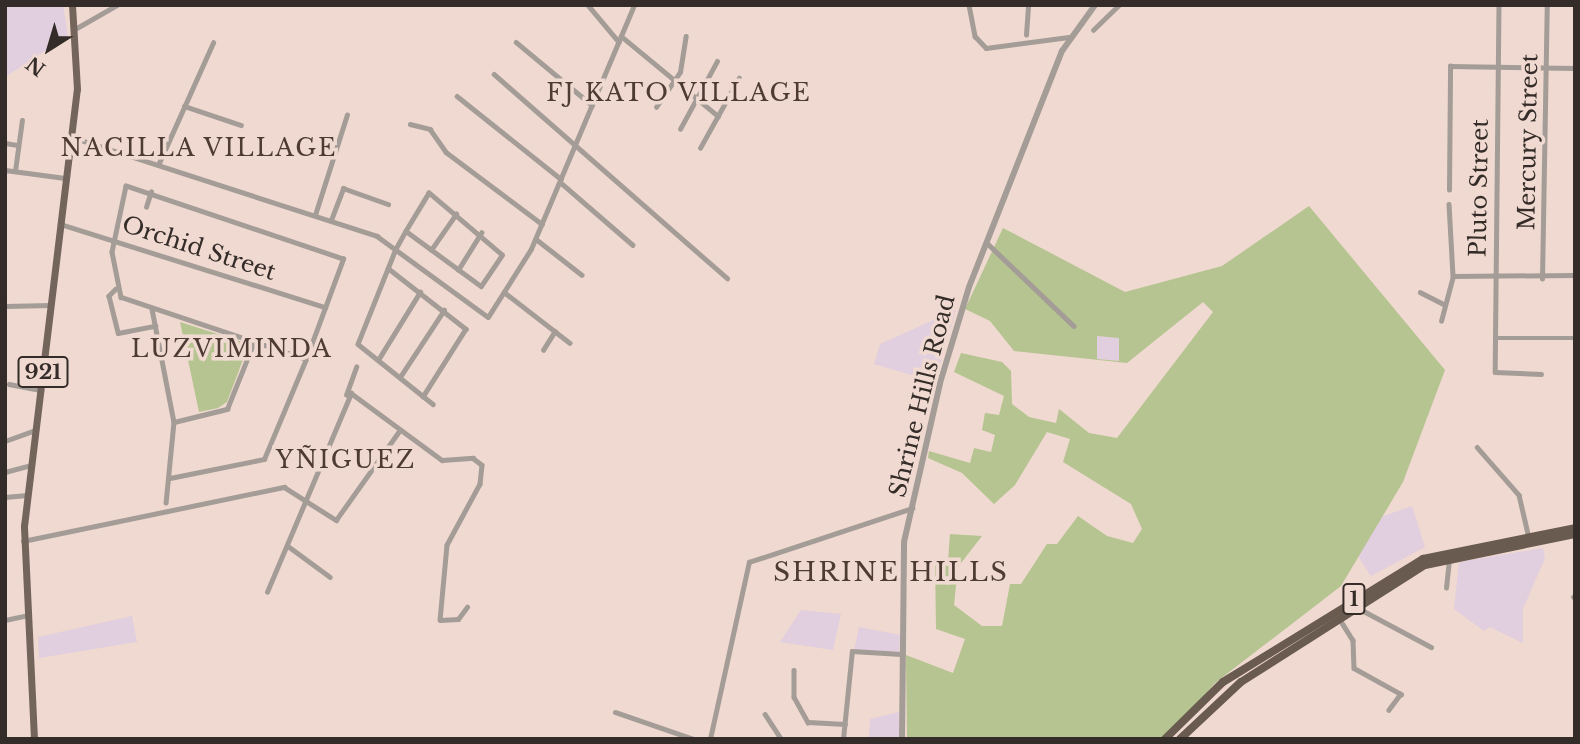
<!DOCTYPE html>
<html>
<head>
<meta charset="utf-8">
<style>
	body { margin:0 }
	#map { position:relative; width:1580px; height:744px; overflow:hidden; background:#f0d9d0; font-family:"Libre Baskerville",serif }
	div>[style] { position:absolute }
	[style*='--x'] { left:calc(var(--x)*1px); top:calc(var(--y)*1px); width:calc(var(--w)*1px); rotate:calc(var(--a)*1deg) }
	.industrial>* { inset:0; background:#e1cede }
	.green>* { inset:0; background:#b5c490 }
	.minor>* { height:4.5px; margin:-2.25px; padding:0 2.25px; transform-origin:2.25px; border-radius:2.25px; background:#a49c96 }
	.tertiary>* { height:6px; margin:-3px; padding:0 3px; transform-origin:3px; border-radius:3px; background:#a49c96 }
	.primary>* { height:7px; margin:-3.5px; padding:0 3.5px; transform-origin:3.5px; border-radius:3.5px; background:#73655b }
	.trunk>* { height:8px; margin:-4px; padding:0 4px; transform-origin:4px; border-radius:4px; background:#6a5b50 }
	span { translate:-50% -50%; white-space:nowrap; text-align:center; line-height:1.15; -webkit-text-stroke:7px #f0d9d0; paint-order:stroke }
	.shield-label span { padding:2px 5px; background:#f0d9d0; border:2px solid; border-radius:5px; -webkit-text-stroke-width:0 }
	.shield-label { font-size:21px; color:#342c28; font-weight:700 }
	.street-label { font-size:23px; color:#342c28 }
	.neighbourhood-label { font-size:24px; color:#4d3b34; letter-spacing:2px }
	.quarter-label { font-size:26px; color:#4d3b34; letter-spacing:2px }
	.frame { position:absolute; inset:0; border:7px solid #342c28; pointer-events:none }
	.north { position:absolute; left:14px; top:14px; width:70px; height:70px; -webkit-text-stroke:5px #f0d9d0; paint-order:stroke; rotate:217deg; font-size:19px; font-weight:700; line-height:28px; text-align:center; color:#342c28 }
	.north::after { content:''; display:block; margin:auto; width:24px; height:32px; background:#342c28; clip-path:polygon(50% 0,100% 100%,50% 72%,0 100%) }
</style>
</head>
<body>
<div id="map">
	<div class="industrial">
		<i style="clip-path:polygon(5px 5px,63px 5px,68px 36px,5px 77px)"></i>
		<i style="clip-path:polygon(956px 310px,935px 382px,874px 364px,880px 344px)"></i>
		<i style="clip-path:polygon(1096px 336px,1119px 338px,1119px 361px,1097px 359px)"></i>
		<i style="clip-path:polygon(1412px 506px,1425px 547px,1371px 576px,1349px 543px,1375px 519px)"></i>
		<i style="clip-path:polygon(1543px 548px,1545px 558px,1523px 609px,1523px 643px,1490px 627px,1484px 631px,1454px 609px,1459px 562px)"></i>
		<i style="clip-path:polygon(801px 610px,841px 614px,833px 650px,780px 642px)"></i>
		<i style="clip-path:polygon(132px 616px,137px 642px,39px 658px,38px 637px)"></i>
		<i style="clip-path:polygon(859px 627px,900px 635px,899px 653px,854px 651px)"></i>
		<i style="clip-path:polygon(899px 712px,899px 739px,869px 739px,870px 719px)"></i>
	</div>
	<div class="green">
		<i style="clip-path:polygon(evenodd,1309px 206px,1445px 370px,1403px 482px,1341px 586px,1215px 683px,1167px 739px,907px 739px,906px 655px,953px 673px,965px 639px,936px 629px,935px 562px,948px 561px,950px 534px,982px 536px,958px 567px,954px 605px,982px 626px,1002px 626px,1010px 584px,1021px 584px,1047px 544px,1057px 544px,1078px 516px,1107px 536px,1133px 543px,1142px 529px,1131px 504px,1063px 462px,1070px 439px,1047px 432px,1015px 485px,994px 504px,962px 473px,928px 458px,929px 451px,970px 463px,974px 448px,991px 452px,995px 435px,982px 430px,985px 413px,999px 415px,1004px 396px,954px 372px,961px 353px,1002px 362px,1011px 371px,1012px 404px,1029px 417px,1056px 423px,1059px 409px,1089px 433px,1117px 438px,1213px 312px,1203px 302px,1127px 363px,1014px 351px,990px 321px,965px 309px,1003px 228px,1125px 292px,1222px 266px,1309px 206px,1097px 336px,1119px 338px,1119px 361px,1097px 359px,1097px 336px)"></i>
		<i style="clip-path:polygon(180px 322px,249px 344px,227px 402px,218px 408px,199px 412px)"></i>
	</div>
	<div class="minor">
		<i style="--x:588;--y:5;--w:48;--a:50"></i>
		<i style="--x:969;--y:5;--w:32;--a:79"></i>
		<i style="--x:975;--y:36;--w:16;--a:47"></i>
		<i style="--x:986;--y:48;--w:85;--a:-7.5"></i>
		<i style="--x:1062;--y:5;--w:6;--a:0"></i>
		<i style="--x:1499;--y:5;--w:367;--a:90.6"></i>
		<i style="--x:1495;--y:372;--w:46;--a:2.5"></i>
		<i style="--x:75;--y:29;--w:48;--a:-29.7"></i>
		<i style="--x:1093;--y:30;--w:36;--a:-44"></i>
		<i style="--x:1026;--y:35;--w:30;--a:-86"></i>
		<i style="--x:621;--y:36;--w:126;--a:39.5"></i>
		<i style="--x:516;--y:42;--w:99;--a:39.7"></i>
		<i style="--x:494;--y:74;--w:310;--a:41.2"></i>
		<i style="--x:457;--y:96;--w:133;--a:38.6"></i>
		<i style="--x:184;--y:106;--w:60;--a:18.4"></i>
		<i style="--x:656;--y:107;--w:42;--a:-55.6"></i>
		<i style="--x:680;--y:72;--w:36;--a:-81"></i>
		<i style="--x:410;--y:124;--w:21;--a:14"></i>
		<i style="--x:430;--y:129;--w:28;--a:55"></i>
		<i style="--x:446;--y:152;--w:120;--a:36.9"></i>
		<i style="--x:680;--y:129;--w:77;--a:-61.4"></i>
		<i style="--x:71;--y:137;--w:322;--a:17.9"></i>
		<i style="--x:377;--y:236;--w:137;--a:36.1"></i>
		<i style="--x:488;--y:317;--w:80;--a:-57.7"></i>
		<i style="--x:531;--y:249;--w:265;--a:-67.1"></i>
		<i style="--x:5;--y:143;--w:13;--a:9"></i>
		<i style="--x:700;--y:148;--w:80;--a:-60.9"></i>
		<i style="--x:159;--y:163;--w:132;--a:-65.8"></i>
		<i style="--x:5;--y:170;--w:62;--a:7.5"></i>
		<i style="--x:15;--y:171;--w:51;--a:-82.2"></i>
		<i style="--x:560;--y:182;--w:96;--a:40.8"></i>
		<i style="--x:1449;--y:190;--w:124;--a:-89.5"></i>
		<i style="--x:1450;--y:66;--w:125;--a:0.9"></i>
		<i style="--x:1449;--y:204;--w:72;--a:86.8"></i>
		<i style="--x:146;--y:207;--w:16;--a:-72"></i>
		<i style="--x:315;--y:215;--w:105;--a:-72.3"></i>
		<i style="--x:331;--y:220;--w:34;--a:-69"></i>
		<i style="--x:343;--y:188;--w:48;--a:19.6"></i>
		<i style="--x:60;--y:224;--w:278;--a:17.4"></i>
		<i style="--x:406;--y:231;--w:93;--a:36.3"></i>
		<i style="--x:481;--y:286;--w:37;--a:-56"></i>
		<i style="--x:502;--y:255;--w:96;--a:-139.7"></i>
		<i style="--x:429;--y:193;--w:44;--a:121.2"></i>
		<i style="--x:406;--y:231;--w:21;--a:119"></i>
		<i style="--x:396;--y:249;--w:102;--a:111.8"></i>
		<i style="--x:358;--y:344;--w:96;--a:38.7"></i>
		<i style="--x:536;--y:239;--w:58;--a:38"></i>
		<i style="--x:987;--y:243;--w:120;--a:43.7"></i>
		<i style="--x:431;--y:250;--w:44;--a:-55.2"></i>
		<i style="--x:388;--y:268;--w:99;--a:38"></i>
		<i style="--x:466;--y:329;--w:80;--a:122.3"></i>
		<i style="--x:458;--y:270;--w:44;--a:-58.1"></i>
		<i style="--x:1453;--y:276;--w:122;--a:-0.5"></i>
		<i style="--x:1542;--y:279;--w:274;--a:-89"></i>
		<i style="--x:116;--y:289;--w:10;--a:135"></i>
		<i style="--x:109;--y:296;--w:38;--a:76"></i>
		<i style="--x:118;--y:333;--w:38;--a:-11"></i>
		<i style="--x:504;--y:292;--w:83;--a:37.7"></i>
		<i style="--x:1420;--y:292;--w:27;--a:27"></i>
		<i style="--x:5;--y:306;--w:46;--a:-1.2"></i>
		<i style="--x:152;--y:309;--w:115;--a:79"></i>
		<i style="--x:174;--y:422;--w:81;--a:95.6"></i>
		<i style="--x:1441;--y:321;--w:47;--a:-75.1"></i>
		<i style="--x:1495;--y:338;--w:80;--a:0"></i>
		<i style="--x:543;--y:350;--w:22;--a:-58"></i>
		<i style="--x:378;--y:360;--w:80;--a:-58.3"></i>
		<i style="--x:400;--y:377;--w:80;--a:-56.7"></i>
		<i style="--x:9;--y:384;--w:33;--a:11"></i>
		<i style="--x:346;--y:395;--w:30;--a:-70"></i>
		<i style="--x:174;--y:422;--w:55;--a:-13.8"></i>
		<i style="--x:227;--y:409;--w:72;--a:-68.1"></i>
		<i style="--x:5;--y:441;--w:33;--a:-20"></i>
		<i style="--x:1477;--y:447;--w:64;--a:48.8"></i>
		<i style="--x:1519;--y:495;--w:44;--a:76.9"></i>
		<i style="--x:5;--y:472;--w:27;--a:-15"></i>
		<i style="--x:170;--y:478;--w:96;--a:-11.4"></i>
		<i style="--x:264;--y:459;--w:108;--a:-67.2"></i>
		<i style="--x:306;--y:359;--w:107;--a:-69.7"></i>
		<i style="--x:343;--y:259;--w:229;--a:-161.4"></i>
		<i style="--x:126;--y:186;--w:67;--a:102"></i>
		<i style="--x:112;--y:252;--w:46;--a:78.7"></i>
		<i style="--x:121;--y:297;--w:195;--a:18.5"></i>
		<i style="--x:5;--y:497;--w:22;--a:-5"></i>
		<i style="--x:23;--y:541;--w:267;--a:-11.7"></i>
		<i style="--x:284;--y:487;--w:62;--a:32.4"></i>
		<i style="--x:336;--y:520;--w:110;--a:-54.6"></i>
		<i style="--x:288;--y:546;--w:52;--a:36.4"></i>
		<i style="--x:1446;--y:588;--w:27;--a:-84"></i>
		<i style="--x:267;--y:592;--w:216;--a:-67.1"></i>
		<i style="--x:351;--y:393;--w:113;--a:36.4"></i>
		<i style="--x:442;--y:460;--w:31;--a:-4"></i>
		<i style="--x:473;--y:458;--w:11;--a:38"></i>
		<i style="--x:482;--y:465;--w:19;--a:96"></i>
		<i style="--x:480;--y:484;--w:69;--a:118.4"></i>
		<i style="--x:447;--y:545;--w:75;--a:95.3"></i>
		<i style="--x:440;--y:620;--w:18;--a:-3"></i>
		<i style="--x:458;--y:619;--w:15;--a:-53"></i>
		<i style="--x:1573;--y:597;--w:3;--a:-45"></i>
		<i style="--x:1358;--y:608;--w:83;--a:28.1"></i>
		<i style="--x:1339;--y:618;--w:26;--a:58"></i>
		<i style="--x:1353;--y:640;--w:28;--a:88"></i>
		<i style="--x:1354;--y:668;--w:54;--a:29"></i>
		<i style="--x:1401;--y:694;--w:20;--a:127"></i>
		<i style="--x:5;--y:620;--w:24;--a:-12"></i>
		<i style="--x:794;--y:670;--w:27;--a:90"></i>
		<i style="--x:794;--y:697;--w:29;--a:61"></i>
		<i style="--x:808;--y:722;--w:37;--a:3"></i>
		<i style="--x:615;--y:712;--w:83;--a:18.9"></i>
		<i style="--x:765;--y:714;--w:30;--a:57"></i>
		<i style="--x:710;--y:739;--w:181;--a:-77.6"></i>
		<i style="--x:749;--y:562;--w:172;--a:-18.3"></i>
		<i style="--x:843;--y:739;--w:88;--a:-84.2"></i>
		<i style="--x:852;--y:651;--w:49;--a:3.5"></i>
	</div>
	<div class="tertiary">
		<i style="--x:902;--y:739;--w:197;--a:-89.4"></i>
		<i style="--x:904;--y:542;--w:163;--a:-77.2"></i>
		<i style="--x:940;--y:383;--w:100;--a:-73.2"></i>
		<i style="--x:969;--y:287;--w:254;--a:-68.5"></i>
		<i style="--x:1062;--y:51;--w:57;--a:-54.3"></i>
	</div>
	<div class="primary">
		<i style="--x:34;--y:739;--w:213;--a:-92.7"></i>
		<i style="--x:24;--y:526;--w:440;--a:-83.1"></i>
		<i style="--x:77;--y:89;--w:84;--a:-93.4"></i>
	</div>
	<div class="trunk">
		<i style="--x:1165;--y:739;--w:81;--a:-44.5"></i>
		<i style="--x:1223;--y:682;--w:235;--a:-31.6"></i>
		<i style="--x:1423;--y:559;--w:155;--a:-11.5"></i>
		<i style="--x:1180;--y:739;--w:83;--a:-43.1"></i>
		<i style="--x:1241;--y:682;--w:218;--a:-32.5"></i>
		<i style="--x:1425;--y:565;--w:153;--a:-11.7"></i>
	</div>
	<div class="shield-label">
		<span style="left:43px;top:372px">921</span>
		<span style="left:1354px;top:599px">1</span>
	</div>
	<div class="street-label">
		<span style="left:1528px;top:142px;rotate:-89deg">Mercury Street</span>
		<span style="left:1479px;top:188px;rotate:-89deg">Pluto Street</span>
		<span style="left:199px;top:248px;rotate:18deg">Orchid Street</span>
		<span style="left:922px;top:396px;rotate:-76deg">Shrine Hills Road</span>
	</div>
	<div class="neighbourhood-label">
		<span style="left:679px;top:93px">FJ KATO VILLAGE</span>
		<span style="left:199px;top:148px">NACILLA VILLAGE</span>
		<span style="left:232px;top:349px">LUZVIMINDA</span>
		<span style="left:346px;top:460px">YÑIGUEZ</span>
	</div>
	<div class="quarter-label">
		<span style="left:891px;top:573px">SHRINE HILLS</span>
	</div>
	<div class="frame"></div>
	<div class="north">N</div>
</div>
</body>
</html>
